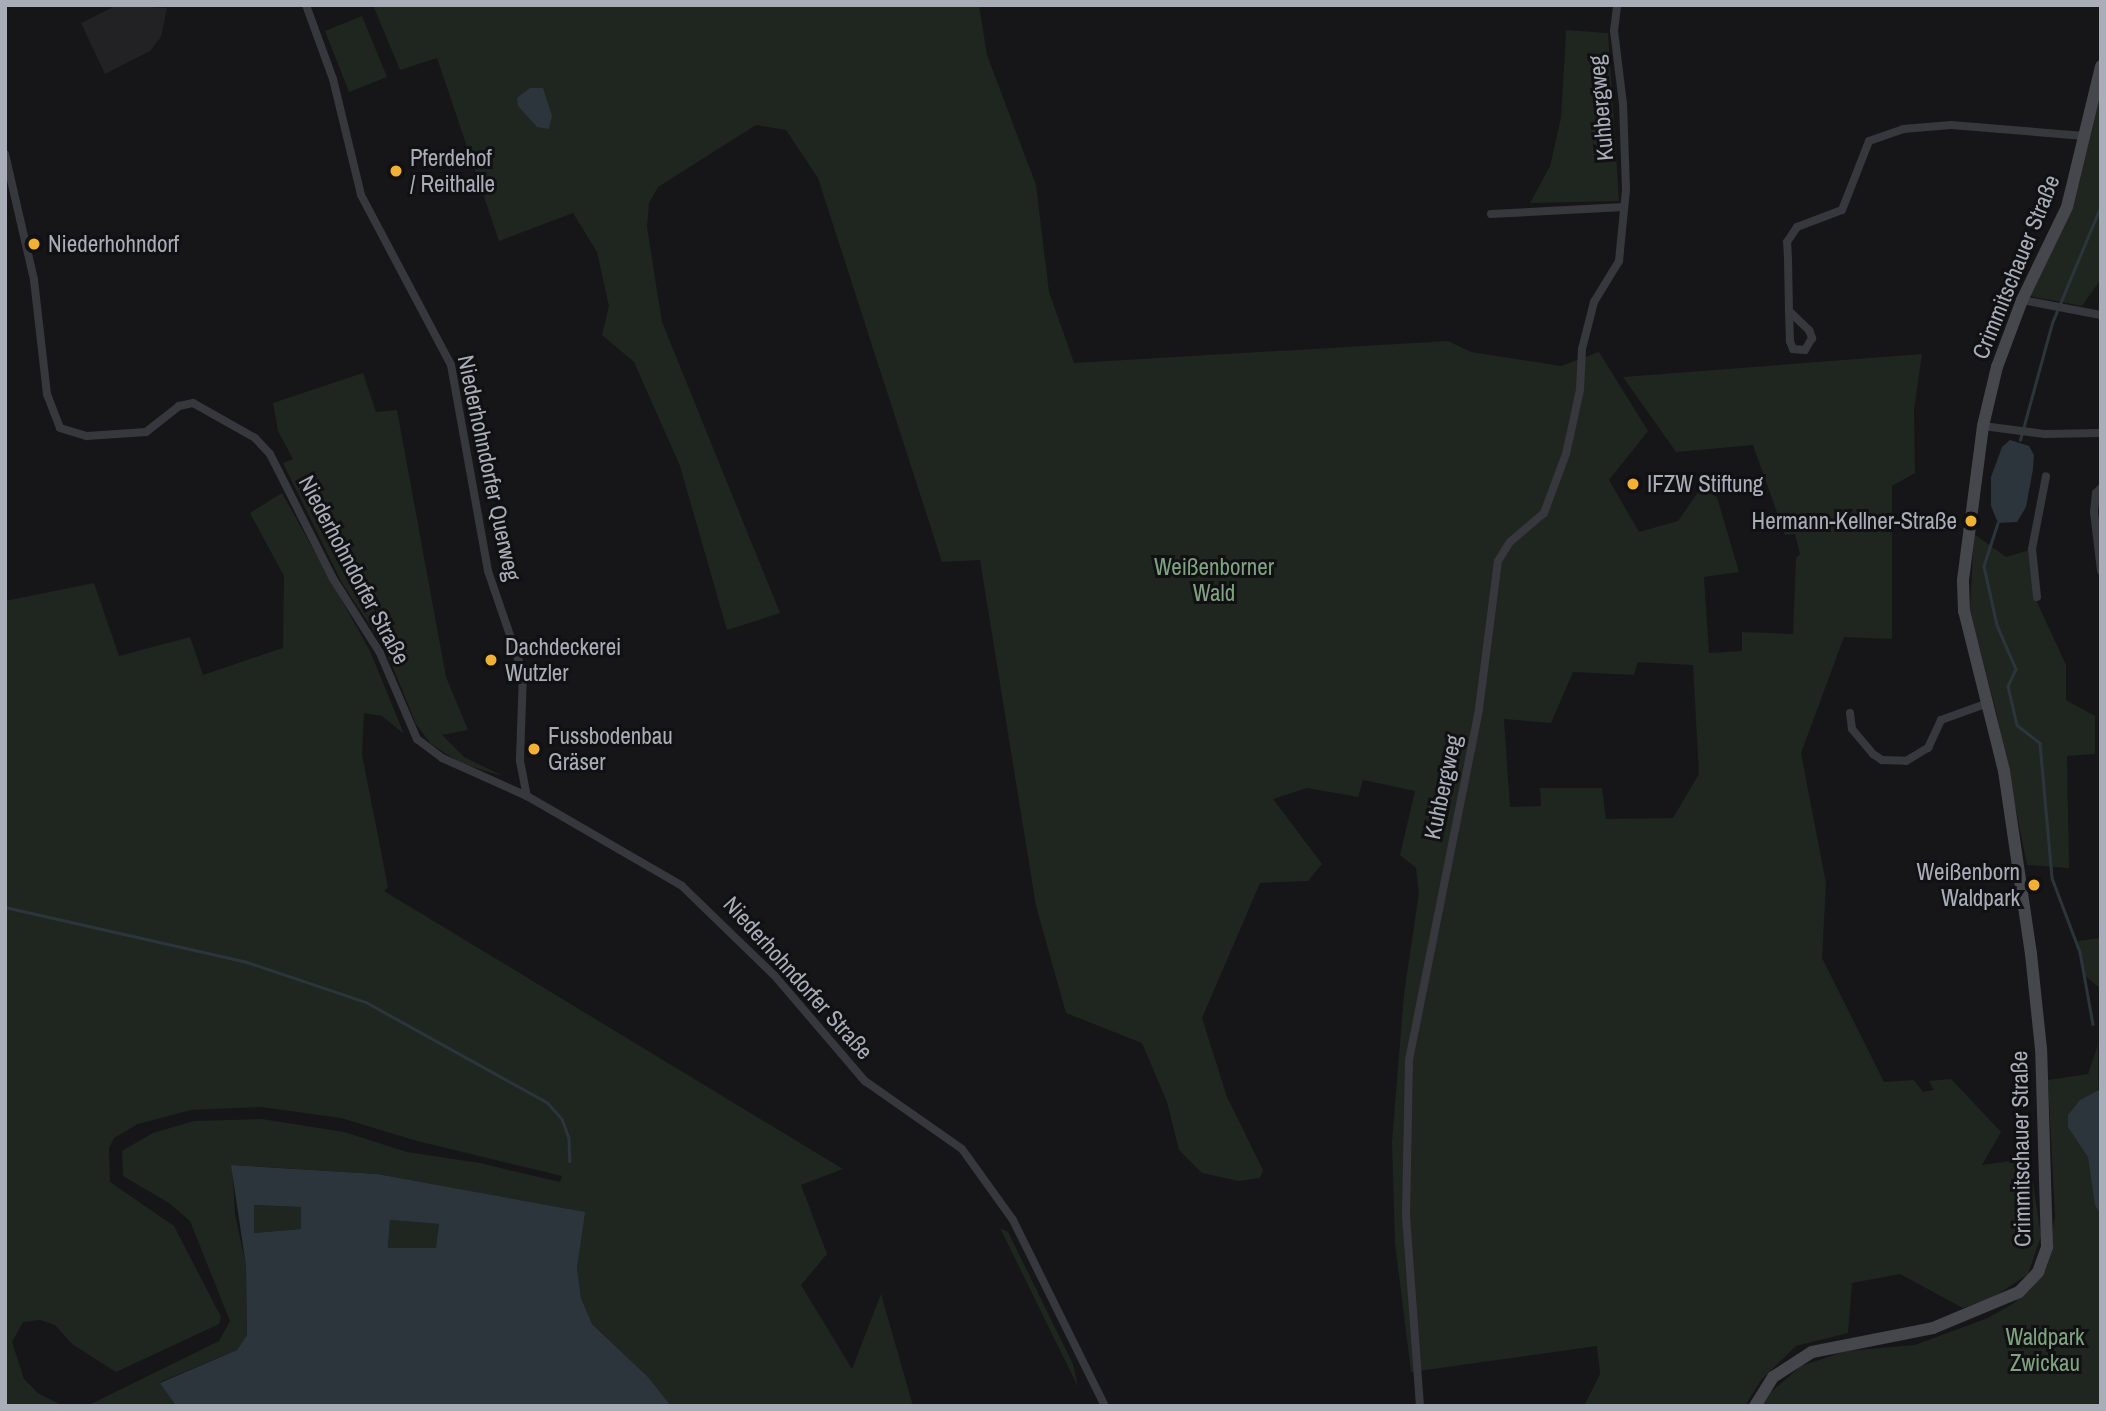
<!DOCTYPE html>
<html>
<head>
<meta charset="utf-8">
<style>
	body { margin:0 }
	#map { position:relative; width:2106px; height:1411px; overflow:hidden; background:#161618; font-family:"Archivo Narrow",sans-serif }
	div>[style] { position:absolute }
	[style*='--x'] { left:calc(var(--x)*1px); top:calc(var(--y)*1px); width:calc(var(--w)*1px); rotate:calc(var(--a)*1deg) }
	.built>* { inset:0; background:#222225 }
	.green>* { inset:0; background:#1e261f }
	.water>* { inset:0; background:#2c353c }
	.stream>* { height:2.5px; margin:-1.25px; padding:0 1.25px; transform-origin:1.25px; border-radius:1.25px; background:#2c353c }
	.street>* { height:8px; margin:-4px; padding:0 4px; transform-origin:4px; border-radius:4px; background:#37383d }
	.secondary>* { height:12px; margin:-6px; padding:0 6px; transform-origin:6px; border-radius:6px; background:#45474d }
	.dots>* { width:19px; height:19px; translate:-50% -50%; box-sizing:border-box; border:4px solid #111113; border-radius:50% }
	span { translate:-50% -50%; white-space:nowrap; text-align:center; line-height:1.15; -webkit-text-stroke:6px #111113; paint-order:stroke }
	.street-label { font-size:23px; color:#a8adb8 }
	.poi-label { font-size:23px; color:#a8adb8 }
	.left { translate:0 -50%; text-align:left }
	.right { translate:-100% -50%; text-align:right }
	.park-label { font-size:23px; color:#7fa381 }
	.frame { position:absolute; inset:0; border:7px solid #a8adb8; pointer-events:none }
</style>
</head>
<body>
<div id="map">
	<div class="built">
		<i style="clip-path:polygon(117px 5px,167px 8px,161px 37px,150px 51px,105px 74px,81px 23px)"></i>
	</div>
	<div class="green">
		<i style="clip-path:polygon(evenodd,373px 5px,979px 5px,987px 55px,1036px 185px,1049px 292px,1074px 363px,1448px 341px,1471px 352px,1561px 366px,1599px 352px,1648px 431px,1609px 480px,1639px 532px,1678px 521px,1701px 488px,1717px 497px,1739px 572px,1704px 577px,1709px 653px,1742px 651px,1742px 632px,1793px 634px,1796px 558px,1800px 554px,1795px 534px,1785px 535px,1753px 445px,1676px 452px,1623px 377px,1922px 354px,1914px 410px,1915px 473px,1892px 486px,1892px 639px,1844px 637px,1801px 753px,1826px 883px,1822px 958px,1884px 1082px,1914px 1080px,1923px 1092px,1934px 1090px,1929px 1081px,1951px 1079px,2001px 1132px,1982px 1165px,2017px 1160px,2033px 1183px,2041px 1236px,2028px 1274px,1994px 1297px,1963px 1308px,1900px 1274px,1852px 1283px,1848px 1333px,1796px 1346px,1761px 1380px,1745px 1406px,1584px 1406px,1600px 1374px,1597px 1346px,1411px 1372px,1395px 1243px,1392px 1142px,1404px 994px,1419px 893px,1416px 868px,1400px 855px,1415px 791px,1363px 780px,1358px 797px,1307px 788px,1273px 799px,1322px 864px,1308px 881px,1260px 883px,1202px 1018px,1227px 1097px,1263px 1170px,1260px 1178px,1239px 1181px,1202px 1173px,1179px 1150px,1167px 1102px,1142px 1043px,1066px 1013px,1036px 906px,980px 560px,942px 562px,818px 178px,786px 130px,756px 125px,658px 187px,649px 203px,647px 227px,662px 322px,780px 613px,727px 630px,680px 466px,634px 362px,602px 335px,609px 306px,597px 252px,573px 213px,499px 241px,437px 58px,400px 70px,373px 5px,1638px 662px,1693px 665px,1699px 774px,1673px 818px,1606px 819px,1602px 788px,1540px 788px,1541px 806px,1510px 807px,1504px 719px,1551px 723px,1573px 672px,1634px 675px,1638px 662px)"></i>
		<i style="clip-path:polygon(362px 16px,387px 77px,349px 92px,325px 31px)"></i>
		<i style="clip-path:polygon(1566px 30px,1608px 33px,1619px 201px,1530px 203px,1550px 166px,1561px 118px)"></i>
		<i style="clip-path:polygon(2101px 77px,2101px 279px,2082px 306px,2030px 296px,2067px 207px)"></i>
		<i style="clip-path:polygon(363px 373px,376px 412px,397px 410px,446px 677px,468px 730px,442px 735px,464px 757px,503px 776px,462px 764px,431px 744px,416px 724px,385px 648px,342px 583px,283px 463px,293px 459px,278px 431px,273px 403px)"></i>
		<i style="clip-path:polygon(282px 493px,370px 651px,404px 734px,382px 716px,364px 713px,362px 755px,388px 887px,384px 891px,843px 1169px,801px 1185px,827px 1254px,801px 1285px,852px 1369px,881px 1294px,913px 1406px,671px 1406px,649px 1378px,592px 1324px,581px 1298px,577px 1268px,584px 1212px,377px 1174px,232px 1165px,235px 1214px,246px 1266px,247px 1335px,237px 1350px,160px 1382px,176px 1406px,87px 1406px,219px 1341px,230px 1321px,190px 1221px,169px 1203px,123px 1176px,122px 1151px,153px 1133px,194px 1121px,262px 1119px,344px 1132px,407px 1152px,480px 1163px,560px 1182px,562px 1176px,417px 1141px,341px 1118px,261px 1107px,191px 1110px,138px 1124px,114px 1138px,109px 1148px,110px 1182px,174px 1226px,221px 1317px,219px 1324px,116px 1372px,72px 1344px,55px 1325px,40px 1320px,23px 1322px,12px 1342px,24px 1379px,39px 1394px,64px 1406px,5px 1406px,5px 601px,94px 583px,119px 656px,190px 637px,203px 675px,283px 648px,284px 576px,250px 513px)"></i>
		<i style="clip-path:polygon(1974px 534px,2006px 557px,2030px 550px,2036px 600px,2066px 665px,2066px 700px,2095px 716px,2095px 754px,2067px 756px,2069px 868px,2027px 865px,1997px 715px,1970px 611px)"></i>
		<i style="clip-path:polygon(2101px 938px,2101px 989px,2084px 975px,2078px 941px)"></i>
		<i style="clip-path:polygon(2098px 1045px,2101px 1406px,1762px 1406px,1764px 1398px,1801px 1366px,1846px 1351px,1915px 1345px,1988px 1318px,2014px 1303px,2045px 1270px,2055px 1217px,2048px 1080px,2088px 1074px)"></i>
		<i style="clip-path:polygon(254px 1205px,301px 1207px,301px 1229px,254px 1233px)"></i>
		<i style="clip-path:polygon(390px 1220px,439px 1224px,437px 1248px,388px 1248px)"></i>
		<i style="clip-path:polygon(1000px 1228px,1008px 1232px,1073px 1364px,1078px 1387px)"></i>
	</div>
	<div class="water">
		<i style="clip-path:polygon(530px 88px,543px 88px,552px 116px,549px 129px,537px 127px,518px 106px,517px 98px)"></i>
		<i style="clip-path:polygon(2010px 440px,2029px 446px,2034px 455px,2033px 469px,2026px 507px,2017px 522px,1998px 523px,1991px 506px,1991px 477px,2002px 447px)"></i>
		<i style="clip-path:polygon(2101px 1089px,2101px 1215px,2095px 1205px,2088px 1157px,2068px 1127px,2068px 1115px,2080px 1100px)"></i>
		<i style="clip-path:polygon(evenodd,231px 1165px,377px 1174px,585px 1212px,577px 1268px,581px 1298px,592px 1324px,649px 1378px,671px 1406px,176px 1406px,160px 1383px,237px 1350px,247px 1335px,246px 1266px,231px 1165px,254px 1205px,301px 1207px,301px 1229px,254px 1233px,254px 1205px,231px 1165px,390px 1220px,439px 1224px,436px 1248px,388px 1248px,390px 1220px)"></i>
	</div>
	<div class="stream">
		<i style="--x:2020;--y:440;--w:121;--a:-74.7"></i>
		<i style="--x:2052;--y:323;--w:128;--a:-67.4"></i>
		<i style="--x:1998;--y:523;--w:45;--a:108"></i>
		<i style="--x:1984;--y:566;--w:60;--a:77.6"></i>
		<i style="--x:1997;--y:625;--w:48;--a:66.6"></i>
		<i style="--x:2016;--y:669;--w:19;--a:115"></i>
		<i style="--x:2008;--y:686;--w:40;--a:77"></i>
		<i style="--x:2017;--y:725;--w:29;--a:38"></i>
		<i style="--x:2040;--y:743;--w:136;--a:84.9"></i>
		<i style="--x:2052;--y:878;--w:79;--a:69.3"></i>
		<i style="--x:2080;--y:952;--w:73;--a:79.8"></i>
		<i style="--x:5;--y:907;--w:248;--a:12.8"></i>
		<i style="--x:247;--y:962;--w:126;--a:18.6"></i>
		<i style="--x:366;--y:1002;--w:208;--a:29"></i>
		<i style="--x:548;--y:1103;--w:21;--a:49"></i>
		<i style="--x:562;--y:1119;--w:20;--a:70"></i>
		<i style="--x:569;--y:1138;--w:23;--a:88"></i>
	</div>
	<div class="street">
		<i style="--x:306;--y:5;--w:79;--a:70"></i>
		<i style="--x:333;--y:79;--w:119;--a:76.4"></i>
		<i style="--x:361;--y:195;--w:192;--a:62.1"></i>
		<i style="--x:451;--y:365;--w:209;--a:79.8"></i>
		<i style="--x:488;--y:571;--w:108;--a:71.1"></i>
		<i style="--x:523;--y:673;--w:88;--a:92"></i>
		<i style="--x:520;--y:761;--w:36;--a:79"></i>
		<i style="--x:5;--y:154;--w:129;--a:77"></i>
		<i style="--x:34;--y:280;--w:115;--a:83.5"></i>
		<i style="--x:47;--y:394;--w:36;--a:69"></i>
		<i style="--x:60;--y:428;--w:28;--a:17"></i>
		<i style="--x:87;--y:436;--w:59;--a:-3.9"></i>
		<i style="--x:146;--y:432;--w:42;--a:-38.2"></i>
		<i style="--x:179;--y:406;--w:14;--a:-12"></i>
		<i style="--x:193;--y:403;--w:71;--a:29.4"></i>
		<i style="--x:255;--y:438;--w:22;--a:47"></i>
		<i style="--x:270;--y:454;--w:138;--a:63.2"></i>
		<i style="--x:332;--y:577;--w:90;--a:57.7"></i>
		<i style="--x:380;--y:653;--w:94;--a:66.7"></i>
		<i style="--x:417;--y:739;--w:31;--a:37"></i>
		<i style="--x:442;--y:758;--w:93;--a:24.1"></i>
		<i style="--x:527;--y:796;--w:179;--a:30.1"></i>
		<i style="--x:682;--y:886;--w:128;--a:44.1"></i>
		<i style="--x:774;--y:975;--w:140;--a:49.4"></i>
		<i style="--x:865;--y:1081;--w:118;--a:35"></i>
		<i style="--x:962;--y:1149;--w:87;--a:54.3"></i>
		<i style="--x:1013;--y:1220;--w:208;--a:63.7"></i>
		<i style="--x:1491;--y:214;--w:133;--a:-3"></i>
		<i style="--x:2022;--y:300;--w:80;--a:10.8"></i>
		<i style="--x:1789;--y:311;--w:28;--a:44"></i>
		<i style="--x:1809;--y:330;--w:9;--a:69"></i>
		<i style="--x:1812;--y:338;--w:14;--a:120"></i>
		<i style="--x:1805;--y:350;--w:12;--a:-175"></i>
		<i style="--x:1793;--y:349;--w:9;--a:-111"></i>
		<i style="--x:1790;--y:341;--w:30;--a:-92"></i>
		<i style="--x:1789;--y:311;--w:52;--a:-91.1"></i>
		<i style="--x:1788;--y:259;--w:17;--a:-93"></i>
		<i style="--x:1787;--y:242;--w:18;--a:-56"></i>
		<i style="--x:1797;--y:227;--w:48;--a:-20.7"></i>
		<i style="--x:1842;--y:210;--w:74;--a:-68.6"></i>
		<i style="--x:1869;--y:141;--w:36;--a:-19"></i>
		<i style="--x:1903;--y:129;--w:48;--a:-4.8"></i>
		<i style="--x:1951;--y:125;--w:134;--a:4.7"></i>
		<i style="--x:1983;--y:426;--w:63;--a:7.4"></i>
		<i style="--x:2045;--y:434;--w:56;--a:-1"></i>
		<i style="--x:2101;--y:488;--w:7;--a:135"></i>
		<i style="--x:2096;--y:493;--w:19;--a:96"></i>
		<i style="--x:2094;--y:512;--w:59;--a:83.2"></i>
		<i style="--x:2037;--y:597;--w:48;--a:-95.9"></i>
		<i style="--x:2032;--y:549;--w:74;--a:-79.1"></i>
		<i style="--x:1850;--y:713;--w:16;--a:83"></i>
		<i style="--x:1852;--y:729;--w:33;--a:50"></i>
		<i style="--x:1873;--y:754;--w:11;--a:34"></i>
		<i style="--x:1882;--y:760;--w:24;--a:2"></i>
		<i style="--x:1906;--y:761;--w:26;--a:-31"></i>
		<i style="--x:1928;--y:748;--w:31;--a:-65"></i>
		<i style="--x:1941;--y:720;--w:50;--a:-19.9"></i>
		<i style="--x:1420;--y:1406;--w:191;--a:-94.2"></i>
		<i style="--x:1406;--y:1216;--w:156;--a:-88.9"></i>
		<i style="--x:1409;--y:1060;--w:358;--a:-78.7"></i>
		<i style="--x:1479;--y:709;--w:149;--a:-82.7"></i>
		<i style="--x:1498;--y:561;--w:22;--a:-58"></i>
		<i style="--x:1510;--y:542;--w:45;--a:-40.5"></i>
		<i style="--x:1544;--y:513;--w:63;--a:-69.6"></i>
		<i style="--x:1566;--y:454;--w:66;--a:-77.7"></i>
		<i style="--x:1580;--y:390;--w:41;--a:-87.2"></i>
		<i style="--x:1582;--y:349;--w:49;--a:-75.7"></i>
		<i style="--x:1594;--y:302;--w:48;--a:-58.6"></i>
		<i style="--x:1619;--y:261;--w:72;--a:-84.4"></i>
		<i style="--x:1626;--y:189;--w:85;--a:-92"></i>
		<i style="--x:1623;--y:104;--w:74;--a:-97"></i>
		<i style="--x:1614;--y:31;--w:26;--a:-83"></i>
	</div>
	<div class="secondary">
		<i style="--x:1755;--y:1406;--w:34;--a:-58"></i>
		<i style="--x:1773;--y:1377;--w:46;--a:-32.7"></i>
		<i style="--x:1812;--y:1352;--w:123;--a:-11.2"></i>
		<i style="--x:1933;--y:1328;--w:93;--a:-22.7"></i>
		<i style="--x:2019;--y:1292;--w:28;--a:-46"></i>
		<i style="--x:2038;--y:1272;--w:27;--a:-70"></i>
		<i style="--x:2047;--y:1247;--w:198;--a:-91.7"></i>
		<i style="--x:2041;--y:1049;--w:96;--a:-96"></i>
		<i style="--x:2031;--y:954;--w:185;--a:-98.4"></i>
		<i style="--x:2004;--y:771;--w:165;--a:-104"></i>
		<i style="--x:1964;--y:611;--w:31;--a:-92"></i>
		<i style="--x:1963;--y:580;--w:155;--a:-82.6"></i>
		<i style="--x:1983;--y:426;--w:61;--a:-76.7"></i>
		<i style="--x:1997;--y:367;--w:72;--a:-69.5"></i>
		<i style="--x:2022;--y:300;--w:103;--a:-64.2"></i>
		<i style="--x:2067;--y:207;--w:145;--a:-76.4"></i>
	</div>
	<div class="dots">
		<i style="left:396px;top:171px;background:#f2b134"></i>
		<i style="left:34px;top:244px;background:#f2b134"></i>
		<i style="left:1633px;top:484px;background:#f2b134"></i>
		<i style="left:1971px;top:521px;background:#f2b134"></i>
		<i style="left:491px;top:660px;background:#f2b134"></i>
		<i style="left:534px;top:749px;background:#f2b134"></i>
		<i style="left:2034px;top:885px;background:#f2b134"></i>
	</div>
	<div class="street-label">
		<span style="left:1601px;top:108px;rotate:-95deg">Kuhbergweg</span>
		<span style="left:2016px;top:267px;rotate:-68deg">Crimmitschauer Straße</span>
		<span style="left:489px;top:468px;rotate:78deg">Niederhohndorfer Querweg</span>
		<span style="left:354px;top:570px;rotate:62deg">Niederhohndorfer Straße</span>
		<span style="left:1443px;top:787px;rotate:-78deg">Kuhbergweg</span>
		<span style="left:798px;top:978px;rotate:48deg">Niederhohndorfer Straße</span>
		<span style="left:2021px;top:1149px;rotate:-91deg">Crimmitschauer Straße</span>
	</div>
	<div class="poi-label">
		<span class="left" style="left:410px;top:171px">Pferdehof<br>/ Reithalle</span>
		<span class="left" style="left:48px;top:244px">Niederhohndorf</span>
		<span class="left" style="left:1647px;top:484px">IFZW Stiftung</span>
		<span class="right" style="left:1957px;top:521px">Hermann-Kellner-Straße</span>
		<span class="left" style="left:505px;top:660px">Dachdeckerei<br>Wutzler</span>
		<span class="left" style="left:548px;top:749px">Fussbodenbau<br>Gräser</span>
		<span class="right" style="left:2020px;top:885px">Weißenborn<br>Waldpark</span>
	</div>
	<div class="park-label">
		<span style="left:1214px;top:580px">Weißenborner<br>Wald</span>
		<span style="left:2045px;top:1350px">Waldpark<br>Zwickau</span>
	</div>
	<div class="frame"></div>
</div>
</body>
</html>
